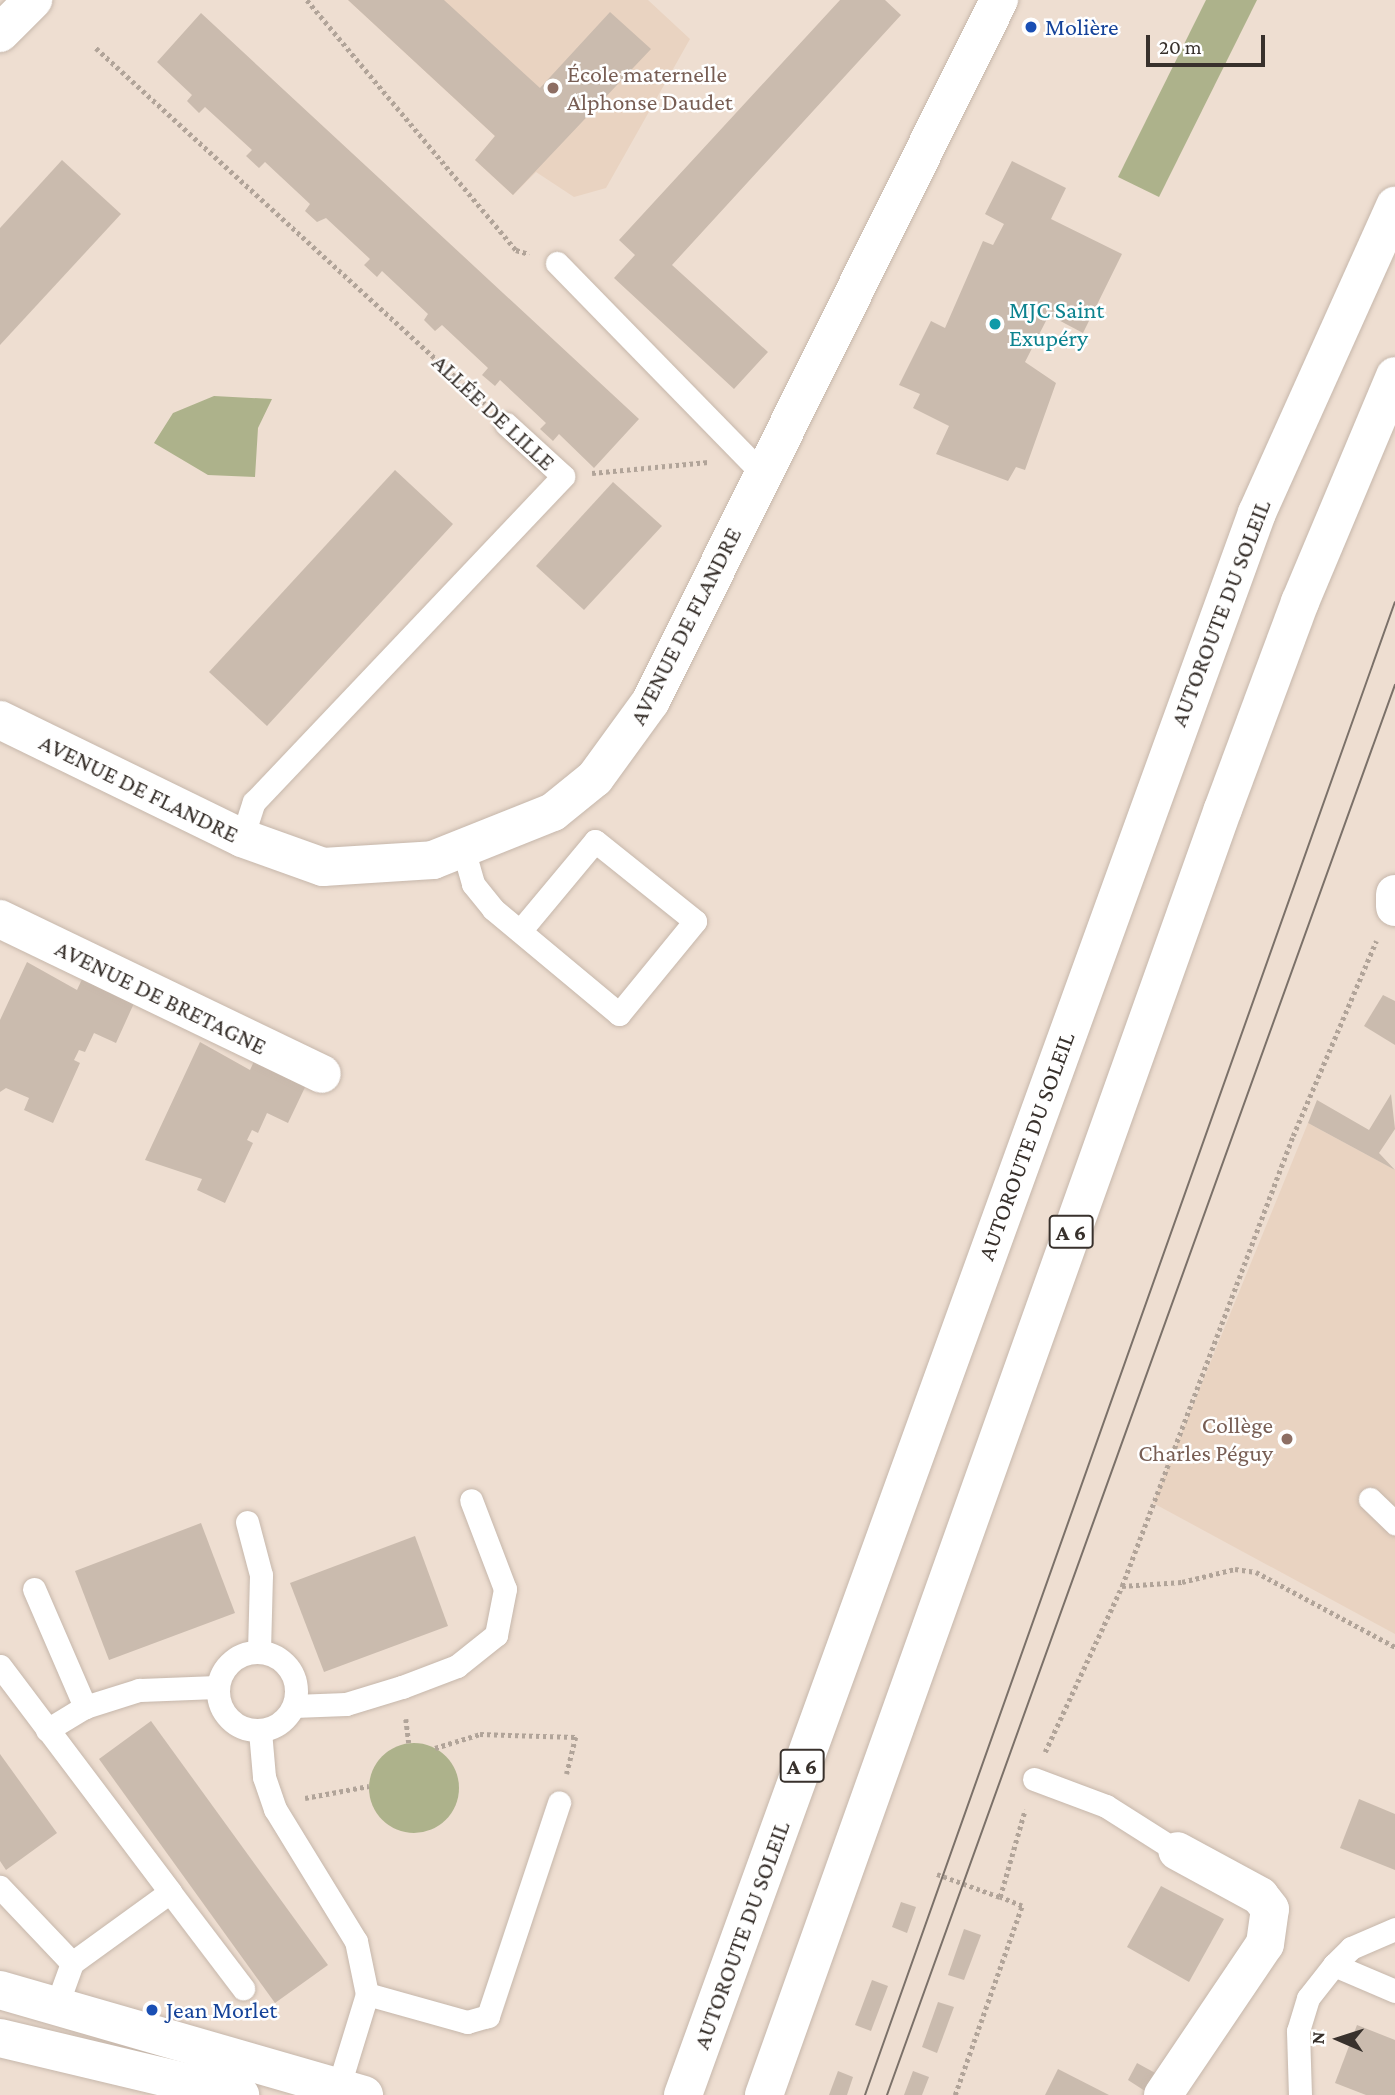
<!DOCTYPE html>
<html>
<head>
<meta charset="utf-8">
<style>
	body { margin:0 }
	#map { position:relative; width:1395px; height:2095px; overflow:hidden; background:#eeded1; font-family:"Crimson Pro",serif }
	div>[style] { position:absolute }
	[style*='--x'] { left:calc(var(--x)*1px); top:calc(var(--y)*1px); width:calc(var(--w)*1px); rotate:calc(var(--a)*1deg) }
	.built>* { inset:0; background:#e9d3c1 }
	.green>* { inset:0; background:#adb28b }
	.round { border-radius:50% }
	.building>* { inset:0; background:#cabbae }
	.path>* { height:4.5px; margin-top:-2.25px; transform-origin:0; background:repeating-linear-gradient(90deg,#b1a499 0 3.5px,transparent 0 7px) }
	.roads { filter:drop-shadow(0 0 2px #c6b7ab) drop-shadow(0 0 2px #c6b7ab) }
	.service>* { height:23px; margin:-11.5px; padding:0 11.5px; transform-origin:11.5px; border-radius:11.5px; background:#fff }
	.service>.ring { margin:-11.5px; padding:0; box-sizing:content-box; background:none; border:23px solid #fff; border-radius:50% }
	.minor>* { height:38px; margin:-19px; padding:0 19px; transform-origin:19px; border-radius:19px; background:#fff }
	.secondary>* { height:38px; margin:-19px; padding:0 19px; transform-origin:19px; border-radius:19px; background:#fff }
	.motorway>* { height:38px; margin:-19px; padding:0 19px; transform-origin:19px; border-radius:19px; background:#fff }
	.tram>* { height:2px; margin:-1px; padding:0 1px; transform-origin:1px; border-radius:1px; background:#7b7169 }
	.dots>* { width:19px; height:19px; translate:-50% -50%; box-sizing:border-box; border:4px solid #fff; border-radius:50% }
	span { translate:-50% -50%; white-space:nowrap; text-align:center; line-height:1.15; -webkit-text-stroke:5px #fff; paint-order:stroke }
	.shield-label span { padding:2px 5px; background:#fff; border:2px solid; border-radius:5px; -webkit-text-stroke-width:0 }
	.shield-label { font-size:23px; color:#38312c; font-weight:700 }
	.transit-label { font-size:24px; color:#164399 }
	.left { translate:0 -50%; text-align:left }
	.education-label { font-size:24px; color:#785e54 }
	.right { translate:-100% -50%; text-align:right }
	.culture-label { font-size:24px; color:#0d838f }
	.street-label { font-size:24px; color:#38312c }
	.north { position:absolute; left:1304px; top:2004px; width:70px; height:70px; -webkit-text-stroke:5px #fff; paint-order:stroke; rotate:273deg; font-size:19px; font-weight:700; line-height:28px; text-align:center; color:#38312c }
	.north::after { content:''; display:block; margin:auto; width:24px; height:32px; background:#38312c; clip-path:polygon(50% 0,100% 100%,50% 72%,0 100%) }
	.scale { position:absolute; left:1146px; top:35px; width:119px; height:32px; box-sizing:border-box; border:4px solid #38312c; border-top:0; padding-left:9px; font-size:21px; line-height:24px; white-space:nowrap; color:#38312c; -webkit-text-stroke:5px #fff; paint-order:stroke }
</style>
</head>
<body>
<div id="map">
	<div class="built">
		<i style="clip-path:polygon(348px 0,648px 0,690px 39px,606px 188px,574px 197px,536px 172px,513px 195px,475px 160px,495px 136px)"></i>
		<i style="clip-path:polygon(1308px 1123px,1395px 1170px,1395px 1634px,1153px 1503px)"></i>
	</div>
	<div class="green">
		<i style="clip-path:polygon(1206px 0,1257px 0,1159px 197px,1118px 177px)"></i>
		<i style="clip-path:polygon(214px 396px,272px 399px,258px 428px,255px 477px,208px 475px,154px 443px,173px 413px)"></i>
		<i class="round" style="left:369px;top:1743px;width:90px;height:90px"></i>
	</div>
	<div class="building">
		<i style="clip-path:polygon(348px 0,444px 0,540px 88px,610px 12px,651px 49px,513px 195px,475px 160px,495px 136px)"></i>
		<i style="clip-path:polygon(840px 0,885px 0,901px 15px,672px 265px,768px 352px,734px 389px,614px 278px,635px 255px,619px 240px)"></i>
		<i style="clip-path:polygon(201px 13px,639px 419px,594px 468px,559px 434px,553px 441px,540px 429px,546px 423px,500px 380px,495px 386px,482px 375px,488px 368px,442px 325px,435px 331px,424px 320px,428px 314px,382px 271px,377px 277px,364px 265px,370px 259px,326px 218px,317px 222px,305px 211px,310px 204px,265px 162px,259px 168px,246px 156px,252px 150px,205px 107px,199px 113px,187px 101px,192px 95px,157px 62px)"></i>
		<i style="clip-path:polygon(62px 160px,121px 214px,0 345px,0 228px)"></i>
		<i style="clip-path:polygon(1012px 161px,1066px 188px,1051px 219px,1122px 254px,1083px 333px,1049px 315px,1025px 362px,1056px 383px,1025px 470px,1016px 467px,1008px 481px,936px 454px,949px 426px,913px 408px,920px 394px,899px 385px,931px 321px,945px 328px,983px 241px,993px 245px,1004px 224px,985px 214px)"></i>
		<i style="clip-path:polygon(395px 470px,453px 524px,267px 726px,209px 672px)"></i>
		<i style="clip-path:polygon(613px 482px,662px 526px,584px 610px,536px 566px)"></i>
		<i style="clip-path:polygon(27px 962px,77px 990px,83px 977px,135px 1001px,116px 1043px,94px 1033px,85px 1052px,79px 1050px,74px 1060px,80px 1063px,53px 1123px,24px 1110px,29px 1098px,6px 1088px,0 1092px,0 1020px)"></i>
		<i style="clip-path:polygon(1383px 995px,1395px 1001px,1395px 1045px,1364px 1026px)"></i>
		<i style="clip-path:polygon(200px 1042px,250px 1070px,256px 1057px,308px 1081px,288px 1123px,267px 1113px,258px 1133px,252px 1130px,247px 1140px,253px 1143px,225px 1203px,197px 1190px,202px 1179px,145px 1160px)"></i>
		<i style="clip-path:polygon(1391px 1094px,1395px 1129px,1379px 1153px,1395px 1170px,1308px 1123px,1317px 1100px,1369px 1130px)"></i>
		<i style="clip-path:polygon(201px 1523px,235px 1613px,109px 1660px,75px 1571px)"></i>
		<i style="clip-path:polygon(415px 1536px,448px 1626px,324px 1672px,290px 1583px)"></i>
		<i style="clip-path:polygon(151px 1721px,328px 1965px,275px 2003px,99px 1759px)"></i>
		<i style="clip-path:polygon(0 1754px,57px 1833px,6px 1870px,0 1861px)"></i>
		<i style="clip-path:polygon(1359px 1799px,1395px 1814px,1395px 1870px,1340px 1848px)"></i>
		<i style="clip-path:polygon(1161px 1886px,1224px 1919px,1189px 1982px,1127px 1947px)"></i>
		<i style="clip-path:polygon(901px 1902px,916px 1907px,907px 1933px,892px 1927px)"></i>
		<i style="clip-path:polygon(964px 1929px,981px 1935px,964px 1980px,948px 1975px)"></i>
		<i style="clip-path:polygon(872px 1980px,888px 1986px,871px 2031px,855px 2025px)"></i>
		<i style="clip-path:polygon(938px 2002px,954px 2007px,937px 2053px,922px 2047px)"></i>
		<i style="clip-path:polygon(1357px 2025px,1395px 2040px,1395px 2095px,1366px 2095px,1335px 2083px)"></i>
		<i style="clip-path:polygon(1137px 2063px,1157px 2074px,1145px 2091px,1128px 2080px)"></i>
		<i style="clip-path:polygon(1058px 2069px,1109px 2095px,1045px 2095px)"></i>
		<i style="clip-path:polygon(838px 2071px,853px 2077px,847px 2095px,829px 2095px)"></i>
		<i style="clip-path:polygon(913px 2071px,929px 2077px,922px 2095px,904px 2095px)"></i>
	</div>
	<div class="path">
		<i style="--x:307;--y:0;--w:326;--a:50.1"></i>
		<i style="--x:516;--y:250;--w:14;--a:17"></i>
		<i style="--x:96;--y:48;--w:527;--a:42.46"></i>
		<i style="--x:592;--y:473;--w:117;--a:-5.4"></i>
		<i style="--x:1122;--y:1586;--w:60;--a:-3.8"></i>
		<i style="--x:1182;--y:1582;--w:55;--a:-13.8"></i>
		<i style="--x:1235;--y:1569;--w:21;--a:8"></i>
		<i style="--x:1256;--y:1572;--w:158;--a:28.3"></i>
		<i style="--x:406;--y:1719;--w:24;--a:83"></i>
		<i style="--x:435;--y:1748;--w:47;--a:-17.3"></i>
		<i style="--x:480;--y:1734;--w:96;--a:1.8"></i>
		<i style="--x:576;--y:1737;--w:38;--a:104"></i>
		<i style="--x:1045;--y:1752;--w:183;--a:-65.1"></i>
		<i style="--x:1122;--y:1586;--w:481;--a:-69.2"></i>
		<i style="--x:1293;--y:1136;--w:212;--a:-66.9"></i>
		<i style="--x:305;--y:1798;--w:65;--a:-10.6"></i>
		<i style="--x:937;--y:1874;--w:67;--a:20.1"></i>
		<i style="--x:955;--y:2095;--w:201;--a:-70.5"></i>
		<i style="--x:1022;--y:1906;--w:24;--a:-158"></i>
		<i style="--x:1000;--y:1897;--w:91;--a:-74"></i>
	</div>
	<div class="roads">
		<div class="service">
			<i style="--x:557;--y:263;--w:295;--a:45.7"></i>
			<i style="--x:242;--y:838;--w:38;--a:-72"></i>
			<i style="--x:254;--y:802;--w:449;--a:-46.5"></i>
			<i style="--x:563;--y:476;--w:77;--a:-137.6"></i>
			<i style="--x:464;--y:852;--w:33;--a:74"></i>
			<i style="--x:473;--y:884;--w:32;--a:51"></i>
			<i style="--x:493;--y:909;--w:164;--a:39.8"></i>
			<i style="--x:619;--y:1014;--w:120;--a:-50.7"></i>
			<i style="--x:695;--y:921;--w:128;--a:-141.3"></i>
			<i style="--x:595;--y:841;--w:117;--a:129.8"></i>
			<i style="--x:1370;--y:1499;--w:35;--a:44"></i>
			<i style="--x:247;--y:1522;--w:55;--a:75.2"></i>
			<i style="--x:261;--y:1575;--w:76;--a:91.5"></i>
			<i style="--x:34;--y:1589;--w:129;--a:66.6"></i>
			<i class="ring" style="left:218px;top:1652px;width:55px;height:55px"></i>
			<i style="--x:0;--y:1666;--w:283;--a:53"></i>
			<i style="--x:170;--y:1892;--w:121;--a:144.1"></i>
			<i style="--x:72;--y:1963;--w:105;--a:-133.5"></i>
			<i style="--x:294;--y:1706;--w:52;--a:-2.2"></i>
			<i style="--x:346;--y:1704;--w:59;--a:-16.9"></i>
			<i style="--x:402;--y:1687;--w:59;--a:-20.9"></i>
			<i style="--x:457;--y:1666;--w:50;--a:-38.5"></i>
			<i style="--x:496;--y:1635;--w:47;--a:-78.9"></i>
			<i style="--x:505;--y:1589;--w:95;--a:-110.9"></i>
			<i style="--x:47;--y:1730;--w:44;--a:-31.2"></i>
			<i style="--x:85;--y:1707;--w:57;--a:-17.5"></i>
			<i style="--x:139;--y:1690;--w:79;--a:-2.2"></i>
			<i style="--x:260;--y:1731;--w:46;--a:85"></i>
			<i style="--x:264;--y:1777;--w:34;--a:71"></i>
			<i style="--x:275;--y:1809;--w:155;--a:58.5"></i>
			<i style="--x:356;--y:1941;--w:54;--a:78.3"></i>
			<i style="--x:1034;--y:1779;--w:77;--a:20.6"></i>
			<i style="--x:1106;--y:1806;--w:84;--a:32.4"></i>
			<i style="--x:170;--y:1892;--w:121;--a:52.8"></i>
			<i style="--x:1334;--y:1965;--w:24;--a:-45"></i>
			<i style="--x:1351;--y:1948;--w:48;--a:-23.4"></i>
			<i style="--x:55;--y:2010;--w:50;--a:-70.1"></i>
			<i style="--x:336;--y:2095;--w:106;--a:-72.9"></i>
			<i style="--x:367;--y:1994;--w:104;--a:15.6"></i>
			<i style="--x:467;--y:2022;--w:22;--a:-16"></i>
			<i style="--x:488;--y:2016;--w:225;--a:-71.6"></i>
			<i style="--x:1300;--y:2095;--w:64;--a:-91.8"></i>
			<i style="--x:1298;--y:2031;--w:34;--a:-73"></i>
			<i style="--x:1308;--y:1998;--w:42;--a:-51.8"></i>
			<i style="--x:1334;--y:1965;--w:66;--a:23.1"></i>
		</div>
		<div class="minor">
			<i style="--x:0;--y:33;--w:47;--a:-45"></i>
			<i style="--x:0;--y:720;--w:269;--a:26"></i>
			<i style="--x:242;--y:838;--w:86;--a:19.7"></i>
			<i style="--x:323;--y:867;--w:110;--a:-3.6"></i>
			<i style="--x:433;--y:860;--w:129;--a:-21.8"></i>
			<i style="--x:553;--y:812;--w:54;--a:-39"></i>
			<i style="--x:595;--y:778;--w:95;--a:-54"></i>
			<i style="--x:651;--y:701;--w:783;--a:-63.6"></i>
			<i style="--x:1395;--y:894;--w:13;--a:90"></i>
			<i style="--x:0;--y:919;--w:357;--a:25.7"></i>
			<i style="--x:1163;--y:2095;--w:182;--a:-56"></i>
			<i style="--x:1265;--y:1944;--w:35;--a:-82"></i>
			<i style="--x:1270;--y:1909;--w:16;--a:-128"></i>
			<i style="--x:1260;--y:1896;--w:94;--a:-151.5"></i>
		</div>
		<div class="secondary">
			<i style="--x:0;--y:1990;--w:379;--a:16.1"></i>
			<i style="--x:0;--y:2038;--w:247;--a:13.4"></i>
		</div>
		<div class="motorway">
			<i style="--x:683;--y:2095;--w:1683;--a:-70.06"></i>
			<i style="--x:1257;--y:513;--w:337;--a:-65.8"></i>
			<i style="--x:764;--y:2095;--w:1365;--a:-70.36"></i>
			<i style="--x:1223;--y:809;--w:221;--a:-69.6"></i>
			<i style="--x:1300;--y:602;--w:245;--a:-67.2"></i>
		</div>
	</div>
	<div class="tram">
		<i style="--x:865;--y:2095;--w:1584;--a:-70.46"></i>
		<i style="--x:887;--y:2095;--w:1499;--a:-70.19"></i>
	</div>
	<div class="dots">
		<i style="left:1031px;top:27px;background:#1a4fb4"></i>
		<i style="left:553px;top:88px;background:#8d6e63"></i>
		<i style="left:995px;top:324px;background:#0f9aa8"></i>
		<i style="left:1287px;top:1439px;background:#8d6e63"></i>
		<i style="left:152px;top:2010px;background:#1a4fb4"></i>
	</div>
	<div class="shield-label">
		<span style="left:1071px;top:1232px">A 6</span>
		<span style="left:802px;top:1766px">A 6</span>
	</div>
	<div class="transit-label">
		<span class="left" style="left:1045px;top:27px">Molière</span>
		<span class="left" style="left:166px;top:2010px">Jean Morlet</span>
	</div>
	<div class="education-label">
		<span class="left" style="left:567px;top:88px">École maternelle<br>Alphonse Daudet</span>
		<span class="right" style="left:1273px;top:1439px">Collège<br>Charles Péguy</span>
	</div>
	<div class="culture-label">
		<span class="left" style="left:1009px;top:324px">MJC Saint<br>Exupéry</span>
	</div>
	<div class="street-label">
		<span style="left:494px;top:412px;rotate:43deg">ALLÉE DE LILLE</span>
		<span style="left:1220px;top:613px;rotate:-69deg">AUTOROUTE DU SOLEIL</span>
		<span style="left:685px;top:626px;rotate:-63deg">AVENUE DE FLANDRE</span>
		<span style="left:139px;top:788px;rotate:26deg">AVENUE DE FLANDRE</span>
		<span style="left:161px;top:997px;rotate:26deg">AVENUE DE BRETAGNE</span>
		<span style="left:1026px;top:1146px;rotate:-70deg">AUTOROUTE DU SOLEIL</span>
		<span style="left:741px;top:1935px;rotate:-70deg">AUTOROUTE DU SOLEIL</span>
	</div>
	<div class="north">N</div>
	<div class="scale">20 m</div>
</div>
</body>
</html>
